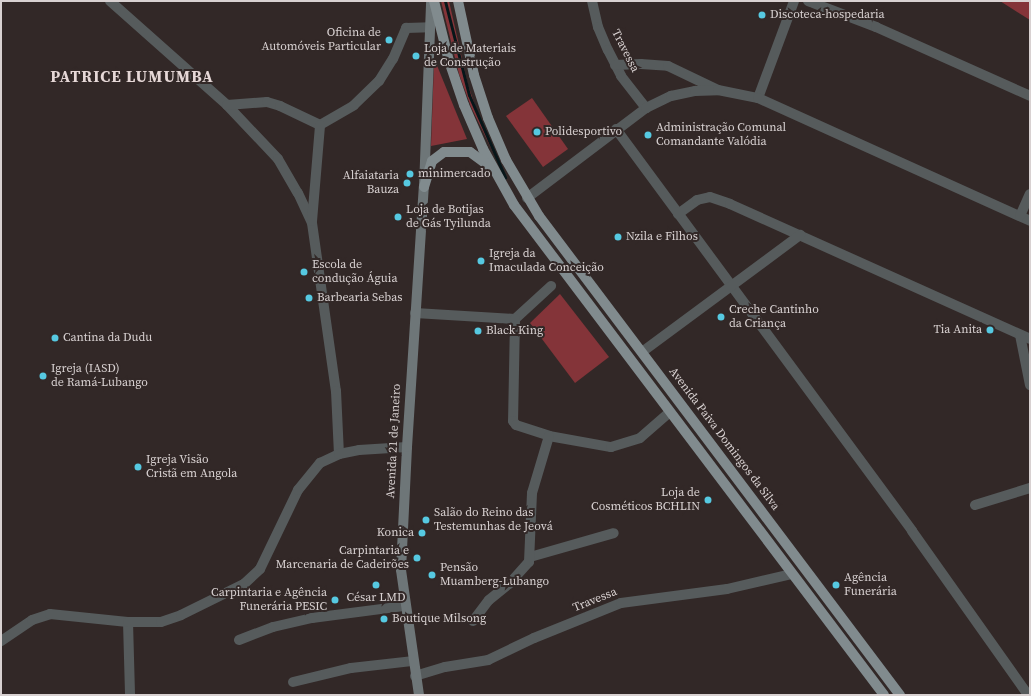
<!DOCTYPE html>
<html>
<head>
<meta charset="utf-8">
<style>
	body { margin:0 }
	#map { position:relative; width:1031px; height:696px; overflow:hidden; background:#322827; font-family:"Source Serif 4",serif }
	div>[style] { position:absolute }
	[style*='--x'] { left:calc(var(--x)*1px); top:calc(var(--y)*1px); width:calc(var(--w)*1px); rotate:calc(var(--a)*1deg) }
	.green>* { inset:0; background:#843439 }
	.stream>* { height:3px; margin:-1.5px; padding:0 1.5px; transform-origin:1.5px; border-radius:1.5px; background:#071619 }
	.street>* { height:10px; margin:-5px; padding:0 5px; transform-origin:5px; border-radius:5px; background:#565b5c }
	.secondary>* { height:10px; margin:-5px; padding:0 5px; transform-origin:5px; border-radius:5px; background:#6e7678 }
	.primary>* { height:10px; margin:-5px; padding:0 5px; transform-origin:5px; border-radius:5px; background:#818b8e }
	.dots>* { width:11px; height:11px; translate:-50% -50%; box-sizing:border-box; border:2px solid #322827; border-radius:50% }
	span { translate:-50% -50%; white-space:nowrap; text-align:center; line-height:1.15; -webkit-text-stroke:4px #322827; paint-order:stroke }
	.poi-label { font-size:12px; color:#d8d1d1 }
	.left { translate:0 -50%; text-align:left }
	.right { translate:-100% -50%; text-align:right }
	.street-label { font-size:12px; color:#d8d1d1 }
	.district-label { font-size:16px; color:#e6d8d7; font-weight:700; letter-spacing:1px }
	.frame { position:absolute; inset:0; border:2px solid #d8d1d1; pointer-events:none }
</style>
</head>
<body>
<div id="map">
	<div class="green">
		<i style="clip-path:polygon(441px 1px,449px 1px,468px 85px,480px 120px,505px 177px,471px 107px,459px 74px)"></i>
		<i style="clip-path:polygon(1000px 1px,1030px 1px,1030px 20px)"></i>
		<i style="clip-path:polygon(436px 63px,467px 139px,431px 146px,434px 64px)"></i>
		<i style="clip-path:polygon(532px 98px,568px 149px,543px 167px,506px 116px)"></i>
		<i style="clip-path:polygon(560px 294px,609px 357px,575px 383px,530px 323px)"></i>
	</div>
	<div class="stream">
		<i style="--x:445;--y:1;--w:97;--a:75.7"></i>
		<i style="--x:469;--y:95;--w:90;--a:66.3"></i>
	</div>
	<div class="street">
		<i style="--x:110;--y:1;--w:157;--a:41.6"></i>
		<i style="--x:227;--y:105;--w:74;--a:46.6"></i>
		<i style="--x:278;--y:159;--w:39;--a:60"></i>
		<i style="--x:298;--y:193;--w:33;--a:65"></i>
		<i style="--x:312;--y:223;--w:170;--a:81.9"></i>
		<i style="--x:336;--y:391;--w:63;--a:87.3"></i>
		<i style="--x:592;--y:1;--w:27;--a:77"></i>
		<i style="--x:598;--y:27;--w:25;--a:67"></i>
		<i style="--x:608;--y:50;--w:29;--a:63"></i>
		<i style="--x:621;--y:76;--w:41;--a:52"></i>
		<i style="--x:808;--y:1;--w:73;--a:20.9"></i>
		<i style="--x:876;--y:27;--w:169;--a:24.1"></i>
		<i style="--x:615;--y:65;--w:26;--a:-2"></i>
		<i style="--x:641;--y:64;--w:27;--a:4"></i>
		<i style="--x:668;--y:66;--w:55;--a:25.6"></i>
		<i style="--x:758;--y:98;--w:103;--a:-69.6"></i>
		<i style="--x:227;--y:105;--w:40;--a:-4.3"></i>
		<i style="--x:267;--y:102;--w:14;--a:17"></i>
		<i style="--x:280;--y:106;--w:44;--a:25.4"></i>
		<i style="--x:320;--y:125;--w:39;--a:-30"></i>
		<i style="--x:354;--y:105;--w:35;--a:-44"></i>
		<i style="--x:379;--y:81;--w:26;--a:-58"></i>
		<i style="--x:393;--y:59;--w:34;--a:-67"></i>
		<i style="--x:406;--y:28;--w:24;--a:-2"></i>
		<i style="--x:616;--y:129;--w:499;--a:53.6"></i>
		<i style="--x:912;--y:531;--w:201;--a:54.7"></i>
		<i style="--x:527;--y:198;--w:149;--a:-37.1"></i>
		<i style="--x:646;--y:108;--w:28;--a:-26"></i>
		<i style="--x:671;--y:96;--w:25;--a:-12"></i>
		<i style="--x:695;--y:91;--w:23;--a:-2"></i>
		<i style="--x:718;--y:90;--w:41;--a:11.3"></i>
		<i style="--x:758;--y:98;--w:299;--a:24.3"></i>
		<i style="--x:678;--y:214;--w:24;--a:-36"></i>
		<i style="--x:697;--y:200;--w:13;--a:-13"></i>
		<i style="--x:710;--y:197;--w:21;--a:19"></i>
		<i style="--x:730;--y:204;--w:329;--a:24.2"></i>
		<i style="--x:1020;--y:216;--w:24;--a:-66"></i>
		<i style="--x:312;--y:221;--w:96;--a:-85.2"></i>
		<i style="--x:415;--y:313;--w:100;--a:3.4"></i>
		<i style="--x:515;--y:319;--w:49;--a:-42.5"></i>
		<i style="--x:515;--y:319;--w:102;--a:91.1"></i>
		<i style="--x:513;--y:421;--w:5;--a:53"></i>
		<i style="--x:516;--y:425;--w:35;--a:18"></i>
		<i style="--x:549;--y:436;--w:63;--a:10.1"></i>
		<i style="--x:611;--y:447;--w:30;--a:-17"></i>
		<i style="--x:640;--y:438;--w:38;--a:-41"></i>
		<i style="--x:1020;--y:335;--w:51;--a:78.7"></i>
		<i style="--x:642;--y:352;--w:197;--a:-36.5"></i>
		<i style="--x:975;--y:505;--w:58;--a:-17.2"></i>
		<i style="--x:530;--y:557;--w:87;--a:-15.9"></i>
		<i style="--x:473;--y:621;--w:26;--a:-53"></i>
		<i style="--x:489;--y:600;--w:26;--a:-39"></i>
		<i style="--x:509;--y:584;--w:30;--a:-48"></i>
		<i style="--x:529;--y:562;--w:69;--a:-87.5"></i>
		<i style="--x:532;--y:493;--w:59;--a:-73.4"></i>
		<i style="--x:128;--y:622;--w:73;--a:88.4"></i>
		<i style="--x:239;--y:640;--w:36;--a:-21"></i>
		<i style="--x:273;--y:627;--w:40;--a:-13"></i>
		<i style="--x:312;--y:618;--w:94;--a:-7.4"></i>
		<i style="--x:1;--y:641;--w:37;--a:-34"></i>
		<i style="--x:32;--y:620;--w:19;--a:-18"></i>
		<i style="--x:50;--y:614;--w:78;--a:5.9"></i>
		<i style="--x:128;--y:622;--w:33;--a:0"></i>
		<i style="--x:161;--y:622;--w:21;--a:-19"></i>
		<i style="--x:181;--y:615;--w:70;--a:-26.2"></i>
		<i style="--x:244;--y:584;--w:22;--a:-43"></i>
		<i style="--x:260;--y:569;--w:88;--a:-64.3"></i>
		<i style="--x:298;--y:490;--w:35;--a:-51"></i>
		<i style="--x:320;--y:463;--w:21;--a:-25"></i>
		<i style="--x:339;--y:454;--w:20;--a:-11"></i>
		<i style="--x:359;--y:450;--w:48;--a:-3.6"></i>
		<i style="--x:415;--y:676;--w:31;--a:-17"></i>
		<i style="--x:445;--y:667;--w:44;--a:-9.2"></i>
		<i style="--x:488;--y:660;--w:51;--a:-25.6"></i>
		<i style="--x:534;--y:638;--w:94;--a:-21.9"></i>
		<i style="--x:621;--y:603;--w:107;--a:-7.5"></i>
		<i style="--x:727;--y:589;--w:67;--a:-13"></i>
		<i style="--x:293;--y:682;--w:60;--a:-13.6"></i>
		<i style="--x:351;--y:668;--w:61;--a:-6.5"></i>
	</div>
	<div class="secondary">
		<i style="--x:419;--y:695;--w:126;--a:-98.2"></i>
		<i style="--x:401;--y:570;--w:123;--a:-87.2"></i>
		<i style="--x:407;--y:447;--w:261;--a:-86.3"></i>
		<i style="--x:424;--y:187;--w:186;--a:-87.8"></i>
	</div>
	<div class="primary">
		<i style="--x:434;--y:1;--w:62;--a:76"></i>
		<i style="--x:449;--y:61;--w:46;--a:71.2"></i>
		<i style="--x:464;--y:105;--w:48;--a:66.6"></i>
		<i style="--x:483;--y:149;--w:64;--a:61"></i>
		<i style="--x:514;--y:205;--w:614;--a:52.94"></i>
		<i style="--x:458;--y:1;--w:76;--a:77.8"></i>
		<i style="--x:474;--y:75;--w:45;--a:72"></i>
		<i style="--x:488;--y:118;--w:46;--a:66.8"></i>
		<i style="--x:506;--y:160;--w:65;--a:59.5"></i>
		<i style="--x:539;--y:216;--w:600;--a:53"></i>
		<i style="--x:424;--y:187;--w:27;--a:-73"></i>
		<i style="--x:432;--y:161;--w:15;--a:-37"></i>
		<i style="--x:444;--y:152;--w:26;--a:0"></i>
		<i style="--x:470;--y:152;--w:24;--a:36"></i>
	</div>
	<div class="dots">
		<i style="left:762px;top:15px;background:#56c9e1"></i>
		<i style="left:389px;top:40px;background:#56c9e1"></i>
		<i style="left:416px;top:56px;background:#56c9e1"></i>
		<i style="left:537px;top:132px;background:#56c9e1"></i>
		<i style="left:648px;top:135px;background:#56c9e1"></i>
		<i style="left:410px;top:174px;background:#56c9e1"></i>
		<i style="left:407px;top:183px;background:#56c9e1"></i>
		<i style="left:398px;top:217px;background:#56c9e1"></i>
		<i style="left:618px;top:237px;background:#56c9e1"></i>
		<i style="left:481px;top:261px;background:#56c9e1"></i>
		<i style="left:304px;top:272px;background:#56c9e1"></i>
		<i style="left:309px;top:298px;background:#56c9e1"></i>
		<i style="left:721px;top:317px;background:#56c9e1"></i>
		<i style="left:990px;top:330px;background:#56c9e1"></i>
		<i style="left:478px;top:331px;background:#56c9e1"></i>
		<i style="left:55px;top:338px;background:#56c9e1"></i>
		<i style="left:43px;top:376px;background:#56c9e1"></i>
		<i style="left:138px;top:467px;background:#56c9e1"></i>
		<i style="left:708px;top:500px;background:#56c9e1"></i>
		<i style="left:426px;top:520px;background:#56c9e1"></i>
		<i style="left:422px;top:533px;background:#56c9e1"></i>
		<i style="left:417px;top:558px;background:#56c9e1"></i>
		<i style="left:432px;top:575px;background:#56c9e1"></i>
		<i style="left:376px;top:585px;background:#56c9e1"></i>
		<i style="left:836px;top:585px;background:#56c9e1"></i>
		<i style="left:335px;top:600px;background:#56c9e1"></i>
		<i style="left:384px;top:619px;background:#56c9e1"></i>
	</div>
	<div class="poi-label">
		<span class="left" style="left:770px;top:15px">Discoteca-hospedaria</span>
		<span class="right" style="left:381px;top:40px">Oficina de<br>Automóveis Particular</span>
		<span class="left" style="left:424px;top:56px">Loja de Materiais<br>de Construção</span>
		<span class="left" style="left:656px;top:135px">Administração Comunal<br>Comandante Valódia</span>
		<span class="left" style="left:545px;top:132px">Polidesportivo</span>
		<span class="left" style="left:418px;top:174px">minimercado</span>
		<span class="right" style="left:399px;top:183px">Alfaiataria<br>Bauza</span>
		<span class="left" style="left:406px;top:217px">Loja de Botijas<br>de Gás Tyilunda</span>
		<span class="left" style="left:626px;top:237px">Nzila e Filhos</span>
		<span class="left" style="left:489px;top:261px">Igreja da<br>Imaculada Conceição</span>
		<span class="left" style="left:312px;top:272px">Escola de<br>condução Águia</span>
		<span class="left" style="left:317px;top:298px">Barbearia Sebas</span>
		<span class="left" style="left:729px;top:317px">Creche Cantinho<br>da Criança</span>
		<span class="right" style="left:982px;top:330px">Tia Anita</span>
		<span class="left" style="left:486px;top:331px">Black King</span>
		<span class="left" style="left:63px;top:338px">Cantina da Dudu</span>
		<span class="left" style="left:51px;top:376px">Igreja (IASD)<br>de Ramá-Lubango</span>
		<span class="left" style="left:146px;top:467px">Igreja Visão<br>Cristã em Angola</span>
		<span class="right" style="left:700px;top:500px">Loja de<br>Cosméticos BCHLIN</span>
		<span class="left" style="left:434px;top:520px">Salão do Reino das<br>Testemunhas de Jeová</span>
		<span class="right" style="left:414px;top:533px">Konica</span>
		<span class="right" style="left:409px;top:558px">Carpintaria e<br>Marcenaria de Cadeirões</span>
		<span class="left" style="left:440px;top:575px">Pensão<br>Muamberg-Lubango</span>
		<span class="left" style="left:844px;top:585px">Agência<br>Funerária</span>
		<span class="right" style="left:327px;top:600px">Carpintaria e Agência<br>Funerária PESIC</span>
		<span style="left:376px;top:598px">César LMD</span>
		<span class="left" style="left:392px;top:619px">Boutique Milsong</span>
	</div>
	<div class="street-label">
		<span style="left:625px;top:51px;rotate:63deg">Travessa</span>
		<span style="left:724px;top:439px;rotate:53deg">Avenida Paiva Domingos da Silva</span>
		<span style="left:394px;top:441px;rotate:-87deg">Avenida 21 de Janeiro</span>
		<span style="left:595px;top:600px;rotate:-22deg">Travessa</span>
	</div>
	<div class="district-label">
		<span style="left:132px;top:76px">PATRICE LUMUMBA</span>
	</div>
	<div class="frame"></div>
</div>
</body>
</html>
